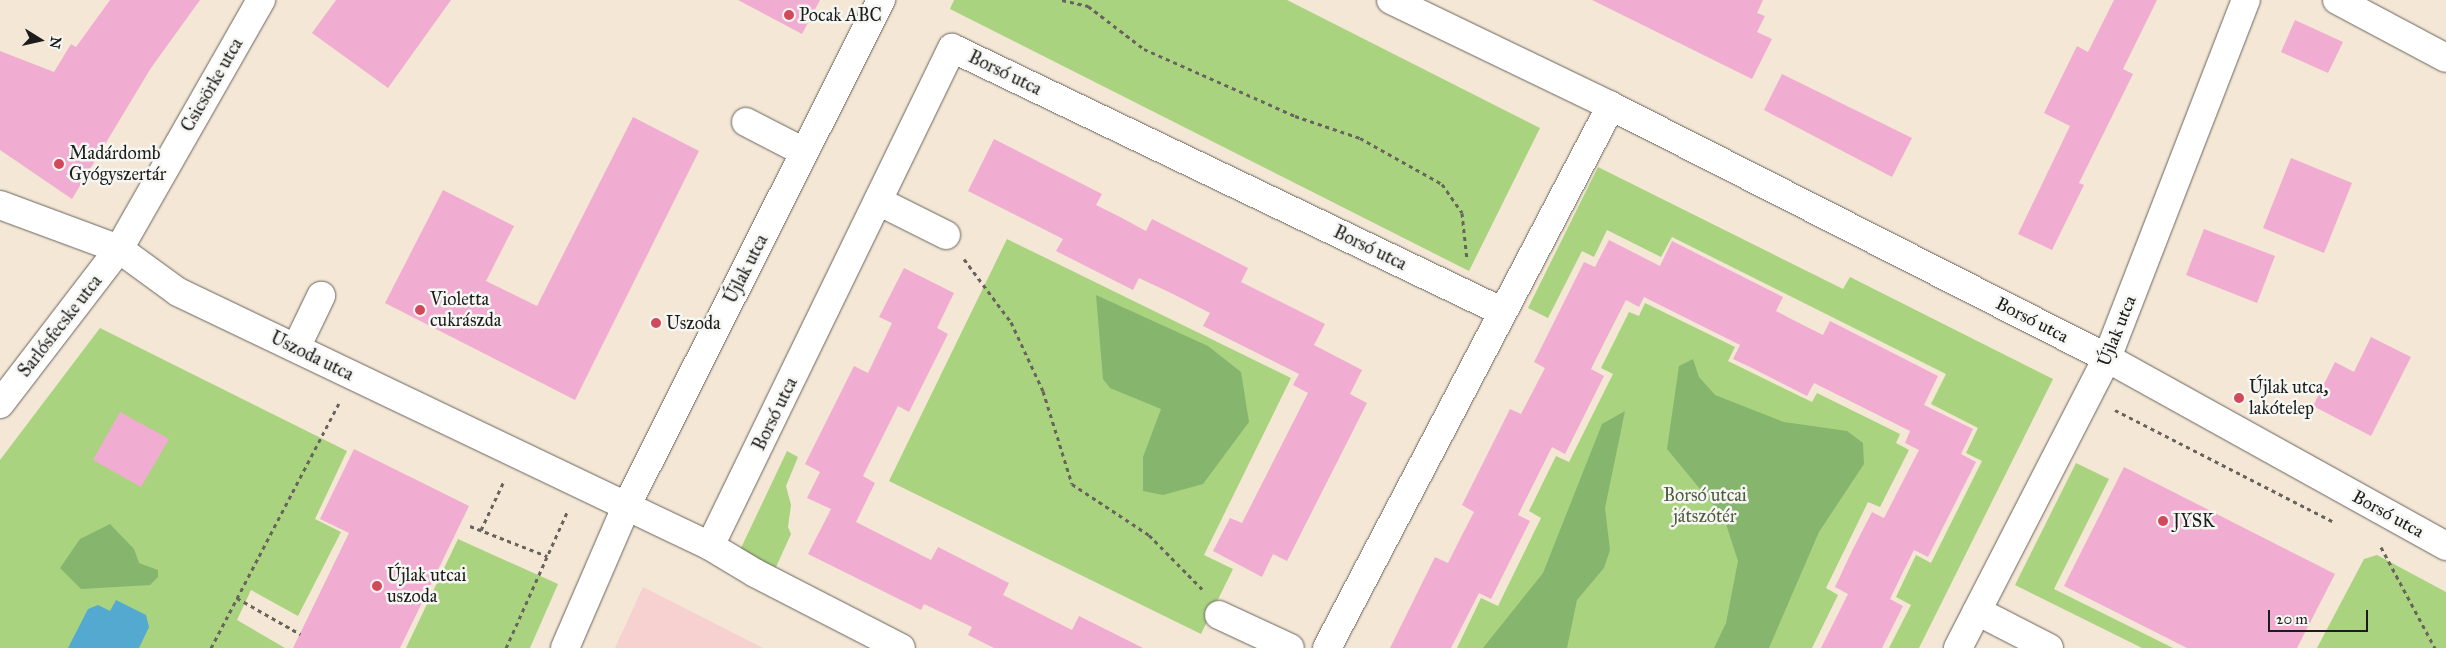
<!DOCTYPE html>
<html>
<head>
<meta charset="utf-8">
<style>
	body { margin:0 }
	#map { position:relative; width:2446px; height:648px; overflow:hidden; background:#f4e7d5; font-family:"IM FELL Great Primer",serif }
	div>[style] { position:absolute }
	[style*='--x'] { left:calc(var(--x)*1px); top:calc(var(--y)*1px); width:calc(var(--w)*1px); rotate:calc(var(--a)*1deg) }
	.built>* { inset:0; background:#f7d0d0 }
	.green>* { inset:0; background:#a9d37f }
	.forest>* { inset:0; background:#86b56e }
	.water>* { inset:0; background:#54a9d0 }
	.building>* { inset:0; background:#f0add1 }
	.path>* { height:3px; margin-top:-1.5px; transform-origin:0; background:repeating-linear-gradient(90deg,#68635d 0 4px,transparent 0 8px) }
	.roads { filter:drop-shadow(0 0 1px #68635d) drop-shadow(0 0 1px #68635d) }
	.minor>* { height:28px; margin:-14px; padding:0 14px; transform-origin:14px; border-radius:14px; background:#fff }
	.dots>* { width:14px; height:14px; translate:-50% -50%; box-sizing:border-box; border:2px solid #f6f6f2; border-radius:50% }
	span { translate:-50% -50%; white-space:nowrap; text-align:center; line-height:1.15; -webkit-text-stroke:5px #f6f6f2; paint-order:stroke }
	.poi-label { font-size:18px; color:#1c1c1c }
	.left { translate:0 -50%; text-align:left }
	.street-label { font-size:18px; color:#1c1c1c }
	.park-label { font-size:18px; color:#4d5c3f }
	.north { position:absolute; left:15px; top:15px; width:50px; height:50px; -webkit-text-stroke:4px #f6f6f2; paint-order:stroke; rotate:100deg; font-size:14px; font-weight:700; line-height:20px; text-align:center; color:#1c1c1c }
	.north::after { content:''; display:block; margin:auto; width:18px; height:22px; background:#1c1c1c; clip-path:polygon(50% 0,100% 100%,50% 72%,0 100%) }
	.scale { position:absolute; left:2268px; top:610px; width:100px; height:22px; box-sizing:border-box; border:2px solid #1c1c1c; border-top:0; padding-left:6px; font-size:15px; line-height:18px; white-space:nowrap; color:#1c1c1c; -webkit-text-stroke:4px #f6f6f2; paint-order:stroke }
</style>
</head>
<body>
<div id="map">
	<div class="built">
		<i style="clip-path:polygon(643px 587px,763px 648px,615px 648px)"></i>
	</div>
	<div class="green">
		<i style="clip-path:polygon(954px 0,1287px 0,1540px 128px,1469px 271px,950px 9px)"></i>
		<i style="clip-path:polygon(1598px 167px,1843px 289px,1850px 277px,2053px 379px,1919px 648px,1889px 648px,1911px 605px,1896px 597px,1916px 555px,1931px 563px,1982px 461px,1966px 453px,1978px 428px,1931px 404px,1946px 374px,1672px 237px,1661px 257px,1607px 230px,1594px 257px,1582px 251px,1548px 318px,1528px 308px)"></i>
		<i style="clip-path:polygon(1007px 239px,1291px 378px,1204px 555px,1233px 569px,1201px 634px,889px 481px)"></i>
		<i style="clip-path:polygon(1645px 303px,1735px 347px,1728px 361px,1812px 402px,1817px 393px,1900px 434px,1896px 443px,1909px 450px,1880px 507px,1868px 502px,1826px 588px,1838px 595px,1812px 648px,1457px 648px,1481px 598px,1498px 606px,1541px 518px,1529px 511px,1556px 456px,1569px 462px,1613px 374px,1601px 368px,1629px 312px,1639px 316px)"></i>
		<i style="clip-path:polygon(100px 328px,347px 451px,315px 519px,341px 532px,298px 616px,251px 590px,237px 620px,285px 648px,0 648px,0 460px)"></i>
		<i style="clip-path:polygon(787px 451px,798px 457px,786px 486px,791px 505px,788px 527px,791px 534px,776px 567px,751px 561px,741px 548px)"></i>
		<i style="clip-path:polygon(2076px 463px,2109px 479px,2054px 589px,2173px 648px,2142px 648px,2015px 585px)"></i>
		<i style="clip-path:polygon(458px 539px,558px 584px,530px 648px,406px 648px)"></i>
		<i style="clip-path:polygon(2377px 555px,2446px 592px,2446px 648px,2317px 648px,2364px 559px)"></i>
	</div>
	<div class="forest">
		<i style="clip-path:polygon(1096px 295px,1208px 346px,1241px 372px,1249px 422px,1203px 484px,1163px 495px,1143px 491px,1143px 457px,1161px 409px,1110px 388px,1103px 379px)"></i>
		<i style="clip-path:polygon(1693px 359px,1699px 377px,1715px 395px,1784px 422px,1847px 431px,1863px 443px,1864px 464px,1819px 532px,1769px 648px,1714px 648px,1726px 623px,1738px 561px,1724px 518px,1667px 449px,1679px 366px)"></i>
		<i style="clip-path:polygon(1625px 411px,1605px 508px,1610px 550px,1604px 568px,1577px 600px,1567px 648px,1483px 648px,1543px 573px,1602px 424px)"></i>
		<i style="clip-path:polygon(110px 524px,134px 549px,139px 563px,158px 570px,158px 577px,150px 585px,81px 589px,60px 568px,80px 539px)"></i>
	</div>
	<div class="water">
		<i style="clip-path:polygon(116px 600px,146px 615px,149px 627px,139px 648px,68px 648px,88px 609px,98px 605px,110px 611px)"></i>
	</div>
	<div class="building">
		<i style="clip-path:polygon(110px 0,200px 0,151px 68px,72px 199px,0 150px,0 51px,54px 72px,71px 44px,76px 47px)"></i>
		<i style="clip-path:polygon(336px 0,451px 0,388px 88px,312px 33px)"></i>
		<i style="clip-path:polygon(738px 0,820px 0,802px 34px)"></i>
		<i style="clip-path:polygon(1592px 0,1763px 0,1757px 13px,1765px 16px,1757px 32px,1772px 39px,1752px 79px)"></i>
		<i style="clip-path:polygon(2114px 0,2157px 0,2123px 69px,2133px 74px,2079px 183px,2084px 185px,2052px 250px,2018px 234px,2070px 126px,2044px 113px,2077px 46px,2088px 52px)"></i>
		<i style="clip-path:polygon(2295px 20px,2343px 42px,2328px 73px,2281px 52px)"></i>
		<i style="clip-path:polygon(1782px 74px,1912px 138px,1892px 177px,1764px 110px)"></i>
		<i style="clip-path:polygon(633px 117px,699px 151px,575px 400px,385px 303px,443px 190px,514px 226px,486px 281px,537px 306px)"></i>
		<i style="clip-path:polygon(994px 139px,1102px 194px,1096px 205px,1120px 217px,1146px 231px,1152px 219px,1248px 268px,1241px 282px,1325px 324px,1314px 345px,1362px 370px,1350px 394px,1367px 403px,1287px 561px,1273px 554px,1262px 577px,1213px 551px,1230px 518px,1242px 523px,1308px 393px,1293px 385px,1299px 374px,1203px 326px,1210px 313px,1173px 294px,1139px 278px,1133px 290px,1056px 251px,1063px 239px,968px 191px)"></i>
		<i style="clip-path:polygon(2291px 158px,2352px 183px,2324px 253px,2263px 228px)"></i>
		<i style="clip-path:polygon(2204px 229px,2275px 256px,2257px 303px,2186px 275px)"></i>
		<i style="clip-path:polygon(1609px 240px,1660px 266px,1672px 241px,1783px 297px,1776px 311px,1799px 323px,1823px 335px,1830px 321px,1938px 376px,1924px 405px,1973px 429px,1961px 454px,1976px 462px,1928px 557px,1914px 550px,1901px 576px,1890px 599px,1903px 606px,1882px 648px,1821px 648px,1848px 594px,1835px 587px,1852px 551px,1872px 512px,1884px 518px,1919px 450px,1905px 443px,1910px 431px,1814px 383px,1807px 396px,1750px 367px,1733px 359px,1740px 345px,1644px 297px,1639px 307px,1626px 300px,1606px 339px,1591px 369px,1604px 376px,1565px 454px,1552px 447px,1518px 515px,1530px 521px,1491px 599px,1479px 593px,1451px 648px,1390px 648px,1435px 557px,1448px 563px,1461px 537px,1474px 512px,1462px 505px,1510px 409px,1521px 414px,1545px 368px,1534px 362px,1584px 262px,1595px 267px)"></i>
		<i style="clip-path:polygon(904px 268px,954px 293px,937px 328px,948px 334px,909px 412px,898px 406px,863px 476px,875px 483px,856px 522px,931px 560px,938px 547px,1009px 583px,1003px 595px,1072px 630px,1079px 616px,1143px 648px,994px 648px,968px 635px,972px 627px,924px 604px,921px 610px,808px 554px,831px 509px,807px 498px,820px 472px,805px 464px,854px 366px,868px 373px,892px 323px,879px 317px)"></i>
		<i style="clip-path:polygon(2371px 337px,2411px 357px,2371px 436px,2313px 406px,2335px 362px,2354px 372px)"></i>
		<i style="clip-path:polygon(120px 412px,169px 439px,141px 487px,93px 460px)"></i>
		<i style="clip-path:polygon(354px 449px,469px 506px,400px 648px,293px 648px,349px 533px,320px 519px)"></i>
		<i style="clip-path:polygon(2124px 467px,2335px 574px,2297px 648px,2187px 648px,2064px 586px)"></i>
	</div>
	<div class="path">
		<i style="--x:1062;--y:0;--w:27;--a:13"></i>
		<i style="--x:1088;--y:6;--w:71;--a:37.5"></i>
		<i style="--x:1144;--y:49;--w:165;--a:23.9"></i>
		<i style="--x:1295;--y:116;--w:69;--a:18.7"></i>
		<i style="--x:1360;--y:138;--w:94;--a:29.3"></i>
		<i style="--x:1442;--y:184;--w:35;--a:55"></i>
		<i style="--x:1462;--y:213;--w:47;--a:83.9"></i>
		<i style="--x:964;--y:259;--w:79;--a:53.3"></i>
		<i style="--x:1011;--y:322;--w:76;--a:65.1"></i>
		<i style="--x:1043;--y:391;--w:97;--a:72.7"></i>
		<i style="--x:1072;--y:484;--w:92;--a:33.5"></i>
		<i style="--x:1149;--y:535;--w:77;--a:45.5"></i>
		<i style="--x:2115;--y:410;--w:244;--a:27.1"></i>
		<i style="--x:470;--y:526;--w:83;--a:21.3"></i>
		<i style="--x:481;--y:530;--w:54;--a:-64.9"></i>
		<i style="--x:2381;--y:547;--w:115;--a:61.9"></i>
		<i style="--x:237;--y:598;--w:73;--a:29.7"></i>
		<i style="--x:211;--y:648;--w:276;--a:-62.4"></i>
		<i style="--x:506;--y:648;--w:149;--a:-65.8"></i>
	</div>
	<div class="roads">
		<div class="minor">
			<i style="--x:1391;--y:0;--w:244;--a:25.7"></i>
			<i style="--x:1611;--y:106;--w:556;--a:26.93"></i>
			<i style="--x:2107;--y:358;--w:388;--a:29"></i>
			<i style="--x:2337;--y:0;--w:123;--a:28"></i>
			<i style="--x:746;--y:122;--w:65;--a:27.3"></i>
			<i style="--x:878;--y:201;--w:76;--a:26.6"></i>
			<i style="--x:0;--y:205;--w:127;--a:20.3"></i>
			<i style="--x:119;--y:249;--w:73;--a:36.1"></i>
			<i style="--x:178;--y:292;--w:590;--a:25.52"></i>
			<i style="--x:710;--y:546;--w:52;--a:31"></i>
			<i style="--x:755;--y:573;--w:164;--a:27.2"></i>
			<i style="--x:296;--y:348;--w:58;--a:-64.3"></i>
			<i style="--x:0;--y:404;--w:195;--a:-52.5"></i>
			<i style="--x:119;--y:249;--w:287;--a:-60.3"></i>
			<i style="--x:710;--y:546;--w:554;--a:-64.08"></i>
			<i style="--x:952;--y:48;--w:611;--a:25.6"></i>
			<i style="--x:1977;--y:611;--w:81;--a:27.2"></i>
			<i style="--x:1219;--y:615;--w:78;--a:24.9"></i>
			<i style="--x:565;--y:648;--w:154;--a:-66.6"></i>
			<i style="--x:626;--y:507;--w:568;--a:-63.3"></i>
			<i style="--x:1327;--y:648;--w:612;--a:-62.35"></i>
			<i style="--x:1958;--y:648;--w:326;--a:-62.8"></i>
			<i style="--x:2107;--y:358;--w:384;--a:-68.8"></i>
		</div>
	</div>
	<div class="dots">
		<i style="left:789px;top:15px;background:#d1495b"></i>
		<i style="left:59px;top:164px;background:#d1495b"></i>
		<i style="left:420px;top:310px;background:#d1495b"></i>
		<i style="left:656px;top:323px;background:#d1495b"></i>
		<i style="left:2239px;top:398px;background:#d1495b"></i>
		<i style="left:2163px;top:521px;background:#d1495b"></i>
		<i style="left:377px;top:586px;background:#d1495b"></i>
	</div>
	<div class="poi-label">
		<span class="left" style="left:799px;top:15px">Pocak ABC</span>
		<span class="left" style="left:69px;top:164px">Madárdomb<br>Gyógyszertár</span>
		<span class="left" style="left:430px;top:310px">Violetta<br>cukrászda</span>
		<span class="left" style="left:666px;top:323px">Uszoda</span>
		<span class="left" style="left:2249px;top:398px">Újlak utca,<br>lakótelep</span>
		<span class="left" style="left:2173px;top:521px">JYSK</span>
		<span class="left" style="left:387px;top:586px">Újlak utcai<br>uszoda</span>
	</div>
	<div class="street-label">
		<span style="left:1005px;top:73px;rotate:26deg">Borsó utca</span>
		<span style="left:212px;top:85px;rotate:-60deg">Csicsörke utca</span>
		<span style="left:1370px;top:248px;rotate:26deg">Borsó utca</span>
		<span style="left:746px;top:269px;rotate:-63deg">Újlak utca</span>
		<span style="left:2032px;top:320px;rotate:27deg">Borsó utca</span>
		<span style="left:60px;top:326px;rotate:-52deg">Sarlósfecske utca</span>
		<span style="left:2117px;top:331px;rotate:-68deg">Újlak utca</span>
		<span style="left:312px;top:356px;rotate:26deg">Uszoda utca</span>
		<span style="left:775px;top:414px;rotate:-64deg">Borsó utca</span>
		<span style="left:2388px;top:514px;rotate:29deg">Borsó utca</span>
	</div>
	<div class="park-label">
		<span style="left:1705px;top:506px">Borsó utcai<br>játszótér</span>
	</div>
	<div class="north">N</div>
	<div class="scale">20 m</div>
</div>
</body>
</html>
